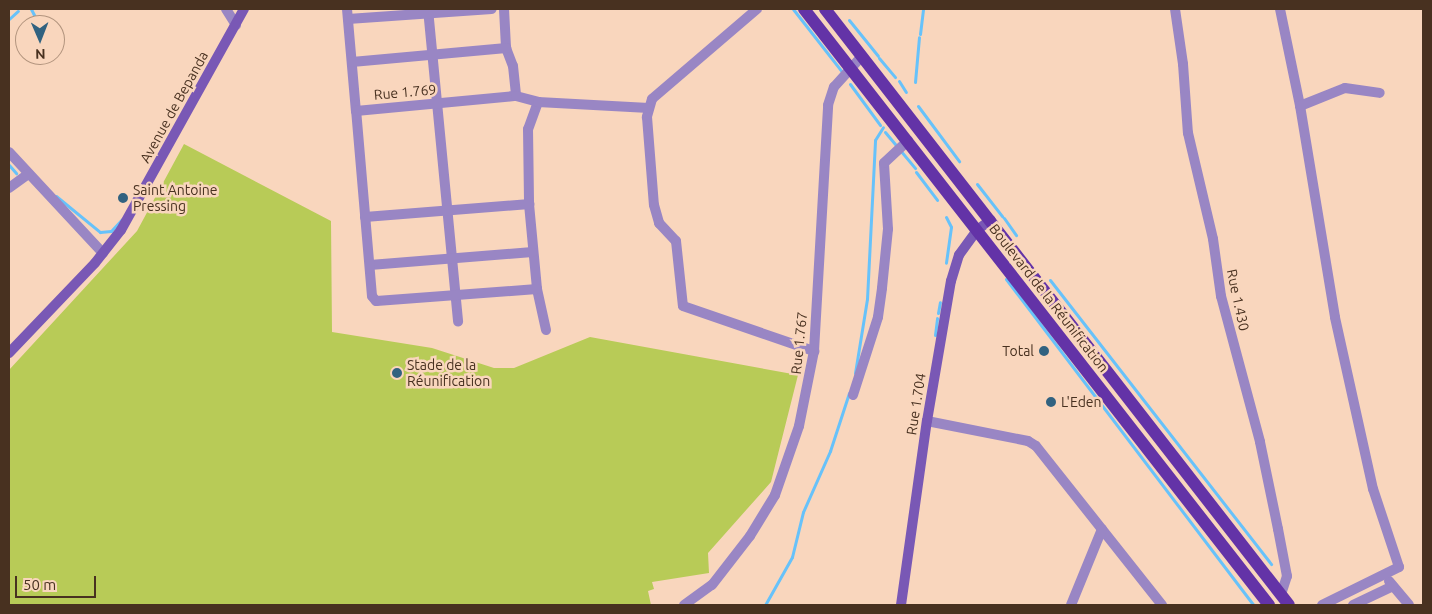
<!DOCTYPE html>
<html>
<head>
<meta charset="utf-8">
<style>
	body { margin:0 }
	#map { position:relative; width:1432px; height:614px; overflow:hidden; background:#f9d6bd; font-family:Ubuntu,sans-serif }
	div>[style] { position:absolute }
	[style*='--x'] { left:calc(var(--x)*1px); top:calc(var(--y)*1px); width:calc(var(--w)*1px); rotate:calc(var(--a)*1deg) }
	.green>* { inset:0; background:#b8cb57 }
	.stream>* { height:3px; margin:-1.5px; padding:0 1.5px; transform-origin:1.5px; border-radius:1.5px; background:#67c2fa }
	.street>* { height:10px; margin:-5px; padding:0 5px; transform-origin:5px; border-radius:5px; background:#9986c4 }
	.secondary>* { height:10px; margin:-5px; padding:0 5px; transform-origin:5px; border-radius:5px; background:#7958b5 }
	.primary>* { height:12px; margin:-6px; padding:0 6px; transform-origin:6px; border-radius:6px; background:#6333a7 }
	.dots>* { width:14px; height:14px; translate:-50% -50%; box-sizing:border-box; border:2px solid #f9d6bd; border-radius:50% }
	span { translate:-50% -50%; white-space:nowrap; text-align:center; line-height:1.15; -webkit-text-stroke:5px #f9d6bd; paint-order:stroke }
	.street-label { font-size:14px; color:#483120 }
	.poi-label { font-size:14px; color:#483120 }
	.left { translate:0 -50%; text-align:left }
	.right { translate:-100% -50%; text-align:right }
	.frame { position:absolute; inset:0; border:10px solid #483120; pointer-events:none }
	.north { position:absolute; left:15px; top:15px; width:50px; height:50px; box-sizing:border-box; background:#f9d6bd; border:1px solid #b2947e; border-radius:50%; rotate:179deg; font-size:14px; font-weight:700; line-height:20px; text-align:center; color:#483120 }
	.north::after { content:''; display:block; margin:auto; width:18px; height:22px; background:#316280; clip-path:polygon(50% 0,100% 100%,50% 72%,0 100%) }
	.scale { position:absolute; left:15px; top:576px; width:81px; height:22px; box-sizing:border-box; border:2px solid #483120; border-top:0; padding-left:6px; font-size:15px; line-height:18px; white-space:nowrap; color:#483120; -webkit-text-stroke:4px #f9d6bd; paint-order:stroke }
</style>
</head>
<body>
<div id="map">
	<div class="green">
		<i style="clip-path:polygon(184px 144px,331px 221px,332px 332px,432px 348px,494px 368px,514px 368px,590px 337px,798px 375px,771px 482px,708px 553px,709px 573px,652px 582px,654px 589px,648px 591px,651px 605px,9px 605px,9px 370px,137px 231px)"></i>
	</div>
	<div class="stream">
		<i style="--x:31;--y:9;--w:18;--a:63"></i>
		<i style="--x:793;--y:9;--w:81;--a:52"></i>
		<i style="--x:9;--y:19;--w:12;--a:-42"></i>
		<i style="--x:849;--y:20;--w:46;--a:51.1"></i>
		<i style="--x:920;--y:34;--w:25;--a:-83"></i>
		<i style="--x:879;--y:58;--w:25;--a:50"></i>
		<i style="--x:899;--y:81;--w:13;--a:58"></i>
		<i style="--x:915;--y:82;--w:45;--a:-84.9"></i>
		<i style="--x:850;--y:84;--w:51;--a:53.8"></i>
		<i style="--x:918;--y:106;--w:69;--a:53.3"></i>
		<i style="--x:885;--y:132;--w:47;--a:50.2"></i>
		<i style="--x:9;--y:165;--w:11;--a:49"></i>
		<i style="--x:916;--y:172;--w:35;--a:53"></i>
		<i style="--x:977;--y:184;--w:41;--a:52"></i>
		<i style="--x:56;--y:196;--w:57;--a:39.3"></i>
		<i style="--x:100;--y:232;--w:11;--a:-5"></i>
		<i style="--x:111;--y:231;--w:16;--a:-47"></i>
		<i style="--x:946;--y:217;--w:11;--a:63"></i>
		<i style="--x:951;--y:227;--w:36;--a:98"></i>
		<i style="--x:1004;--y:218;--w:21;--a:55"></i>
		<i style="--x:1006;--y:279;--w:409;--a:52.8"></i>
		<i style="--x:1050;--y:280;--w:360;--a:52.1"></i>
		<i style="--x:938;--y:313;--w:11;--a:-80"></i>
		<i style="--x:935;--y:335;--w:17;--a:-83"></i>
		<i style="--x:855;--y:373;--w:75;--a:-80.8"></i>
		<i style="--x:867;--y:299;--w:159;--a:-87.1"></i>
		<i style="--x:875;--y:140;--w:15;--a:-58"></i>
		<i style="--x:765;--y:605;--w:55;--a:-60.6"></i>
		<i style="--x:792;--y:557;--w:46;--a:-76.3"></i>
		<i style="--x:803;--y:512;--w:67;--a:-66.1"></i>
		<i style="--x:830;--y:451;--w:61;--a:-71.9"></i>
	</div>
	<div class="street">
		<i style="--x:226;--y:9;--w:19;--a:58"></i>
		<i style="--x:347;--y:9;--w:102;--a:85"></i>
		<i style="--x:428;--y:9;--w:314;--a:84.5"></i>
		<i style="--x:504;--y:9;--w:39;--a:87"></i>
		<i style="--x:506;--y:48;--w:19;--a:69"></i>
		<i style="--x:513;--y:66;--w:30;--a:84"></i>
		<i style="--x:757;--y:9;--w:138;--a:139.4"></i>
		<i style="--x:652;--y:99;--w:19;--a:106"></i>
		<i style="--x:647;--y:117;--w:88;--a:85.5"></i>
		<i style="--x:654;--y:205;--w:19;--a:74"></i>
		<i style="--x:659;--y:223;--w:25;--a:47"></i>
		<i style="--x:676;--y:241;--w:65;--a:83.9"></i>
		<i style="--x:683;--y:306;--w:139;--a:19"></i>
		<i style="--x:1175;--y:9;--w:56;--a:81.7"></i>
		<i style="--x:1183;--y:64;--w:69;--a:85.9"></i>
		<i style="--x:1188;--y:133;--w:109;--a:76.7"></i>
		<i style="--x:1213;--y:239;--w:58;--a:82"></i>
		<i style="--x:1221;--y:296;--w:151;--a:75"></i>
		<i style="--x:1260;--y:442;--w:89;--a:78.3"></i>
		<i style="--x:1278;--y:529;--w:48;--a:79.2"></i>
		<i style="--x:1287;--y:576;--w:19;--a:108"></i>
		<i style="--x:1280;--y:9;--w:99;--a:78.3"></i>
		<i style="--x:348;--y:19;--w:144;--a:-4"></i>
		<i style="--x:352;--y:62;--w:155;--a:-5.2"></i>
		<i style="--x:538;--y:102;--w:29;--a:110"></i>
		<i style="--x:528;--y:129;--w:75;--a:89.2"></i>
		<i style="--x:529;--y:204;--w:85;--a:84.6"></i>
		<i style="--x:537;--y:289;--w:42;--a:77.6"></i>
		<i style="--x:9;--y:152;--w:138;--a:47.1"></i>
		<i style="--x:9;--y:188;--w:24;--a:-36"></i>
		<i style="--x:365;--y:217;--w:165;--a:-4.5"></i>
		<i style="--x:370;--y:265;--w:163;--a:-4.6"></i>
		<i style="--x:537;--y:289;--w:161;--a:175.7"></i>
		<i style="--x:376;--y:301;--w:6;--a:-129"></i>
		<i style="--x:372;--y:296;--w:186;--a:-94.9"></i>
		<i style="--x:356;--y:111;--w:161;--a:-5.4"></i>
		<i style="--x:516;--y:96;--w:23;--a:15"></i>
		<i style="--x:538;--y:102;--w:111;--a:3.1"></i>
		<i style="--x:853;--y:395;--w:82;--a:-72.2"></i>
		<i style="--x:878;--y:317;--w:29;--a:-82"></i>
		<i style="--x:882;--y:288;--w:59;--a:-84.2"></i>
		<i style="--x:888;--y:229;--w:66;--a:-93.5"></i>
		<i style="--x:884;--y:163;--w:33;--a:-43"></i>
		<i style="--x:927;--y:421;--w:103;--a:11.2"></i>
		<i style="--x:1028;--y:441;--w:9;--a:32"></i>
		<i style="--x:1036;--y:446;--w:203;--a:51.6"></i>
		<i style="--x:1389;--y:581;--w:31;--a:50"></i>
		<i style="--x:684;--y:605;--w:34;--a:-36"></i>
		<i style="--x:712;--y:585;--w:62;--a:-52.2"></i>
		<i style="--x:750;--y:536;--w:48;--a:-58.6"></i>
		<i style="--x:775;--y:495;--w:73;--a:-70.8"></i>
		<i style="--x:799;--y:426;--w:76;--a:-78.7"></i>
		<i style="--x:814;--y:351;--w:246;--a:-86.7"></i>
		<i style="--x:828;--y:105;--w:19;--a:-72"></i>
		<i style="--x:834;--y:87;--w:42;--a:-47.9"></i>
		<i style="--x:1071;--y:605;--w:82;--a:-67.8"></i>
		<i style="--x:1322;--y:605;--w:86;--a:-26.3"></i>
		<i style="--x:1399;--y:567;--w:82;--a:-108.4"></i>
		<i style="--x:1373;--y:489;--w:176;--a:-102.5"></i>
		<i style="--x:1335;--y:317;--w:214;--a:-99.4"></i>
		<i style="--x:1300;--y:106;--w:48;--a:-21.8"></i>
		<i style="--x:1345;--y:88;--w:35;--a:8"></i>
		<i style="--x:1353;--y:605;--w:44;--a:-25.4"></i>
	</div>
	<div class="secondary">
		<i style="--x:9;--y:353;--w:124;--a:-46.3"></i>
		<i style="--x:95;--y:263;--w:42;--a:-51.8"></i>
		<i style="--x:121;--y:230;--w:253;--a:-60.9"></i>
		<i style="--x:901;--y:605;--w:186;--a:-82"></i>
		<i style="--x:927;--y:421;--w:142;--a:-80.3"></i>
		<i style="--x:951;--y:281;--w:27;--a:-73"></i>
		<i style="--x:959;--y:255;--w:31;--a:-54"></i>
		<i style="--x:977;--y:230;--w:17;--a:-36"></i>
	</div>
	<div class="primary">
		<i style="--x:804;--y:9;--w:756;--a:52.04"></i>
		<i style="--x:825;--y:9;--w:755;--a:52.1"></i>
	</div>
	<div class="dots">
		<i style="left:123px;top:198px;background:#316280"></i>
		<i style="left:1044px;top:351px;background:#316280"></i>
		<i style="left:397px;top:373px;background:#316280"></i>
		<i style="left:1051px;top:402px;background:#316280"></i>
	</div>
	<div class="street-label">
		<span style="left:405px;top:92px;rotate:-5deg">Rue 1.769</span>
		<span style="left:174px;top:107px;rotate:-61deg">Avenue de Bepanda</span>
		<span style="left:1049px;top:298px;rotate:52deg">Boulevard de la Réunification</span>
		<span style="left:1238px;top:300px;rotate:78deg">Rue 1.430</span>
		<span style="left:799px;top:343px;rotate:-84deg">Rue 1.767</span>
		<span style="left:916px;top:404px;rotate:-81deg">Rue 1.704</span>
	</div>
	<div class="poi-label">
		<span class="left" style="left:133px;top:198px">Saint Antoine<br>Pressing</span>
		<span class="right" style="left:1034px;top:351px">Total</span>
		<span class="left" style="left:407px;top:373px">Stade de la<br>Réunification</span>
		<span class="left" style="left:1061px;top:402px">L'Eden</span>
	</div>
	<div class="frame"></div>
	<div class="north">N</div>
	<div class="scale">50 m</div>
</div>
</body>
</html>
